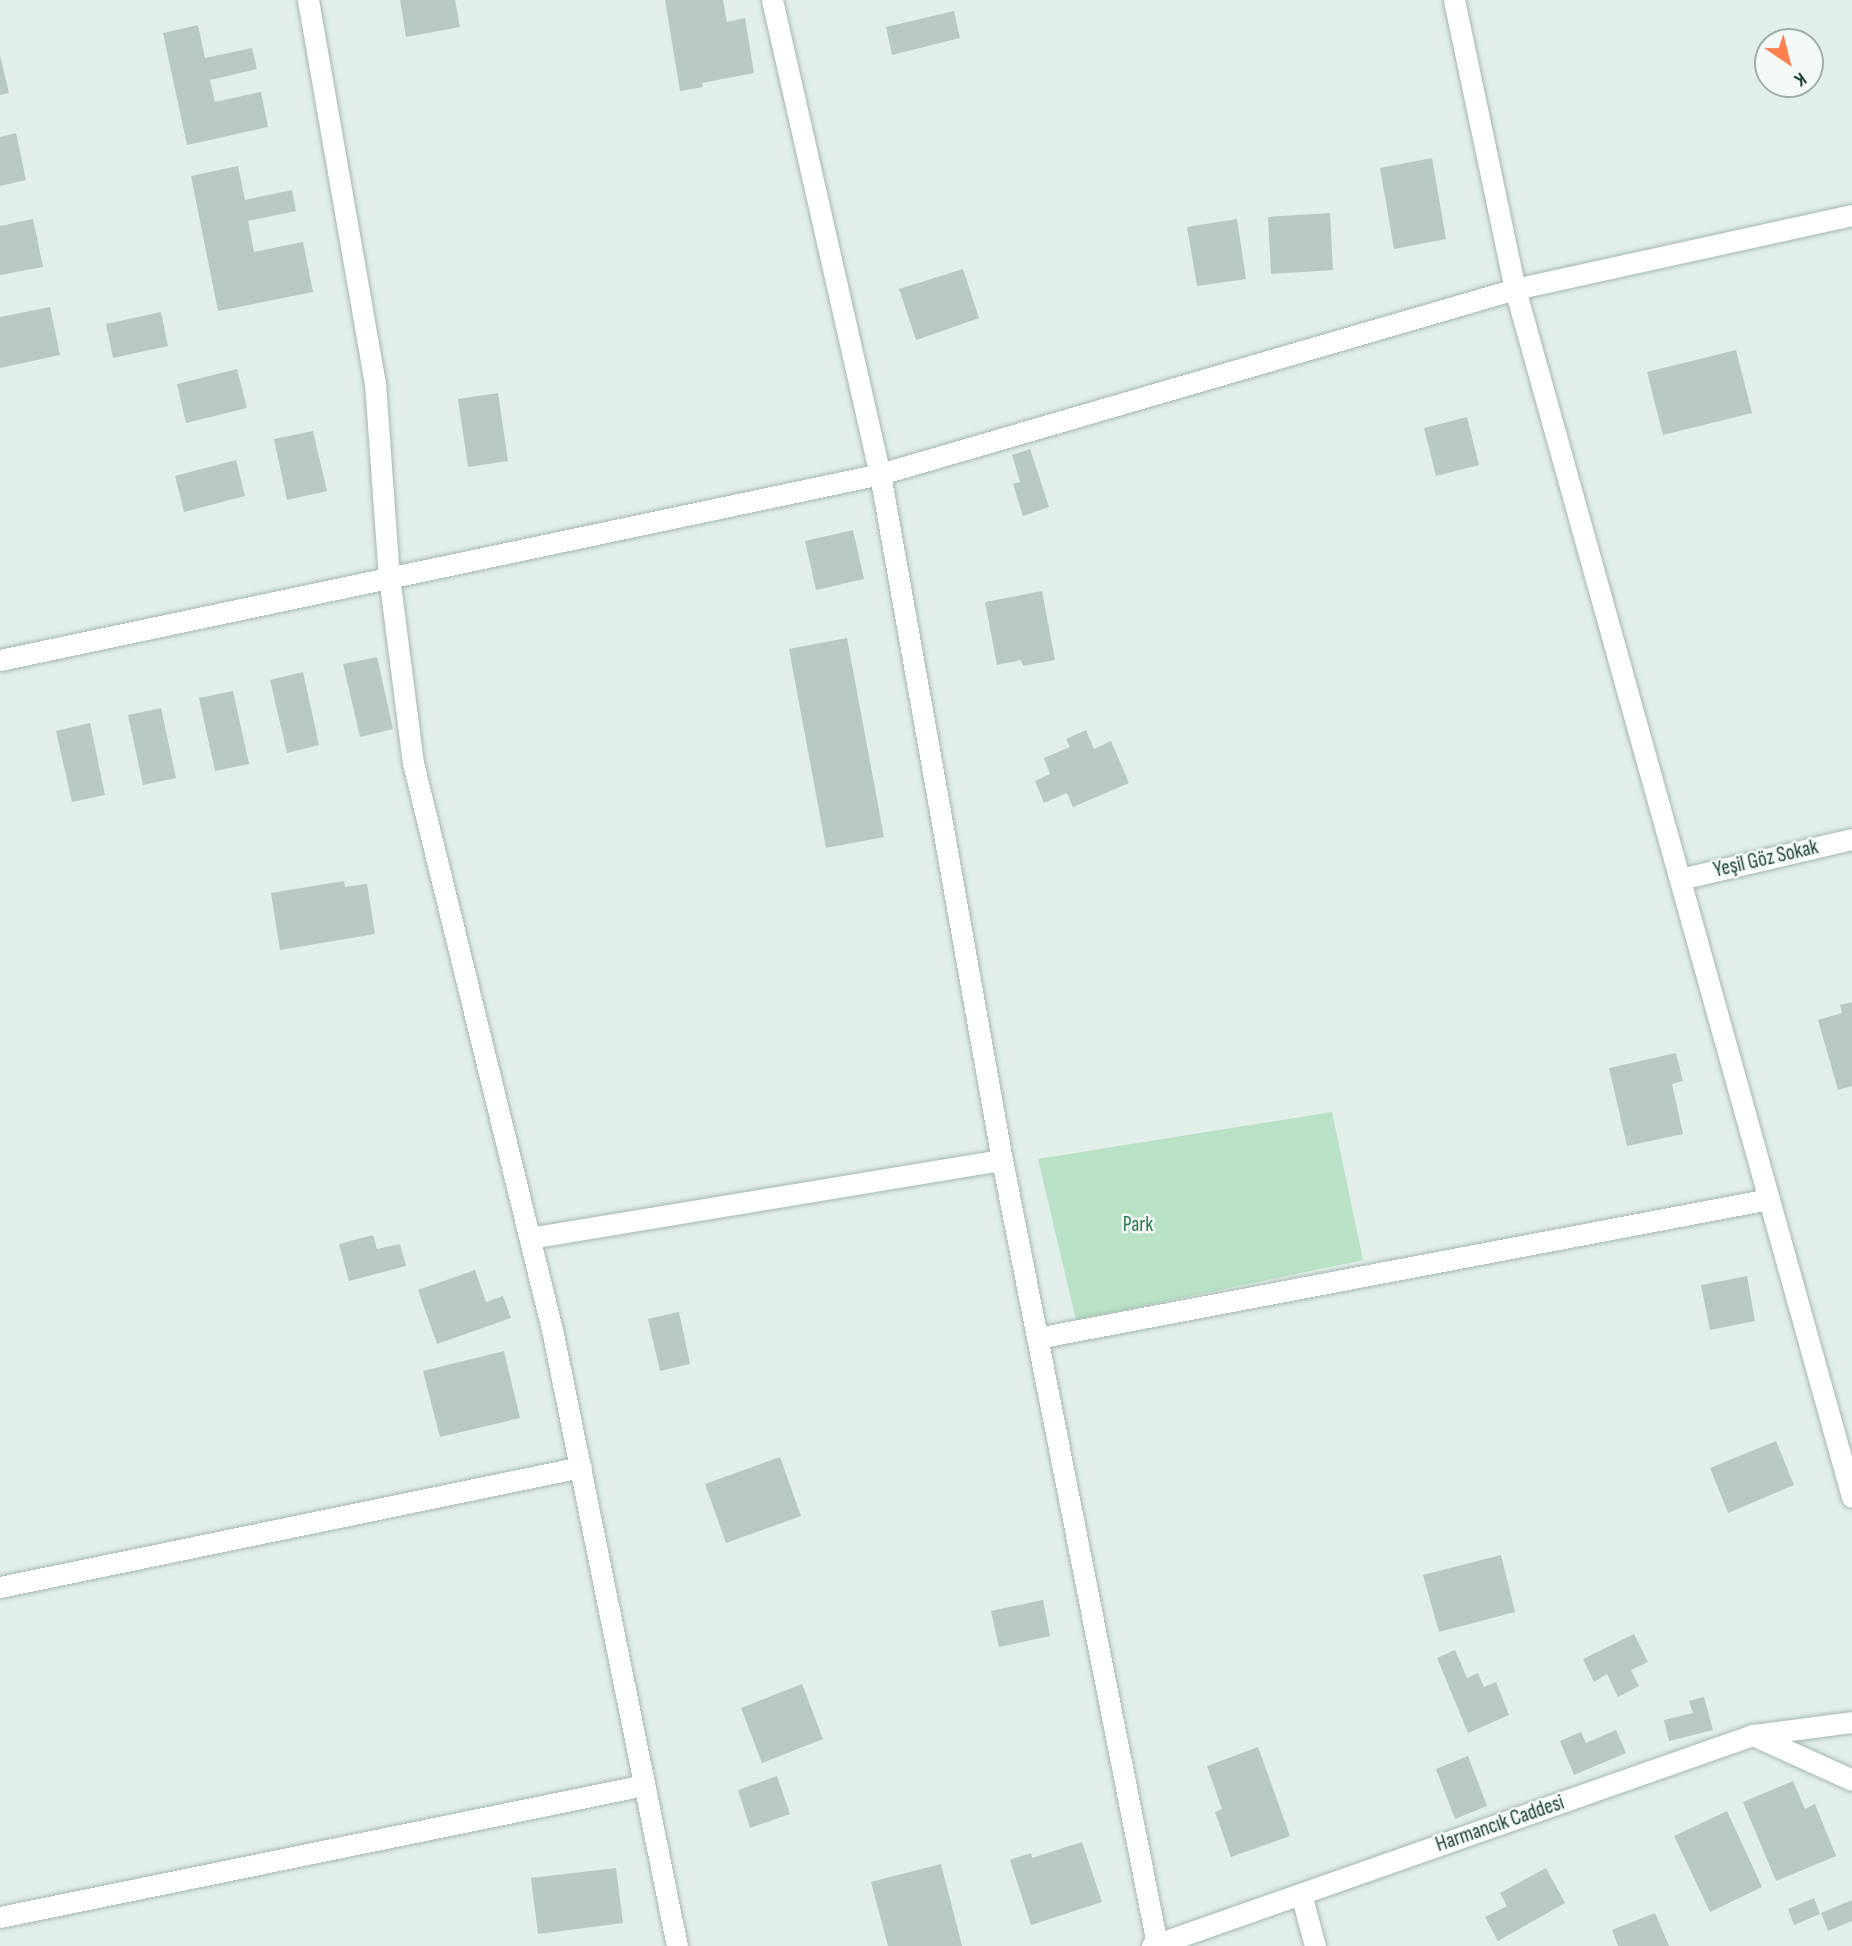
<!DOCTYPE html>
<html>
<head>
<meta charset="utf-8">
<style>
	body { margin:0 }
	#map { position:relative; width:1852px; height:1946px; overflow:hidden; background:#e2eee9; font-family:"Sofia Sans Condensed",sans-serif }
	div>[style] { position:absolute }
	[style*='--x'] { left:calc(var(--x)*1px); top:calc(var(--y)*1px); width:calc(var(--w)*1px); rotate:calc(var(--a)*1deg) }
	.green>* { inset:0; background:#b9e1c5 }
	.building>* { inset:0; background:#b7c9c2 }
	.roads { filter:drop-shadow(0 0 2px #a4b7b1) drop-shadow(0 0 2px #a4b7b1) }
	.minor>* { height:21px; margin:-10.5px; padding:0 10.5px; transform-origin:10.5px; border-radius:10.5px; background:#fff }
	.tertiary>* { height:21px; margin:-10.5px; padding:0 10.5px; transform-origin:10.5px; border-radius:10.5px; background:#fff }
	span { translate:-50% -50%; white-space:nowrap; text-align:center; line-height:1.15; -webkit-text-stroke:5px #f3faf7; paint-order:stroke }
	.street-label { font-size:21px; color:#204139 }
	.park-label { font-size:21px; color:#267b4a }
	.north { position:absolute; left:1754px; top:28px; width:70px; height:70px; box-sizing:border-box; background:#f3faf7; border:2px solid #9fb0ab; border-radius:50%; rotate:145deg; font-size:19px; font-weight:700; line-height:28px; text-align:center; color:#204139 }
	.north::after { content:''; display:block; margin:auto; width:24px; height:32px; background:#ff804f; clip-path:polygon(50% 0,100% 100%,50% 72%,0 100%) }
</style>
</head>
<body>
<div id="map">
	<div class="green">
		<i style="clip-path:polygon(1332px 1112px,1363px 1260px,1076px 1320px,1038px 1159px)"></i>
	</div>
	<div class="building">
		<i style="clip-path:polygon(400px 0,455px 0,460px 27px,406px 37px)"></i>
		<i style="clip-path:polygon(665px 0,723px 0,727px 22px,745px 18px,754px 73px,702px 83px,703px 87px,680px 91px)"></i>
		<i style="clip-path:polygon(954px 11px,960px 38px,892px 55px,886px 27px)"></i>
		<i style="clip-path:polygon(198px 25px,205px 58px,252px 48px,257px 69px,210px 80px,215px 102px,261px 92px,268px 127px,187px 145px,163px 33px)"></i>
		<i style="clip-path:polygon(0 55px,9px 93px,0 95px)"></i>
		<i style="clip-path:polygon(16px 133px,26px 180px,0 186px,0 137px)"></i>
		<i style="clip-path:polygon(1432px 158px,1446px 239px,1394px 249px,1380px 168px)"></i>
		<i style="clip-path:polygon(238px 166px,245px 200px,292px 190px,296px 211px,248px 221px,254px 252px,303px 242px,313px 292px,218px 311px,191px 176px)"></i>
		<i style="clip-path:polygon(1330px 213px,1333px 270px,1271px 274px,1268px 217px)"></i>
		<i style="clip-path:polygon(33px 219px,43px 267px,0 275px,0 226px)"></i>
		<i style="clip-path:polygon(1237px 219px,1246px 279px,1197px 286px,1187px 227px)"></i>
		<i style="clip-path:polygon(963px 269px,979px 318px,916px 340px,899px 289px)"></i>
		<i style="clip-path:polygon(50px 307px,60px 355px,0 368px,0 317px)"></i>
		<i style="clip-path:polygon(161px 312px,168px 346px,113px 358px,106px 324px)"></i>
		<i style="clip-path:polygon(1736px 350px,1752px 413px,1663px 435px,1647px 372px)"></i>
		<i style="clip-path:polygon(237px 369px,247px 408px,186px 423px,177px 384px)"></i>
		<i style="clip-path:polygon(498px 393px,508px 461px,468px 467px,458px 399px)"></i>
		<i style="clip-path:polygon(1467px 417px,1479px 465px,1436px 476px,1424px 428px)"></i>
		<i style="clip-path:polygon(313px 431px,327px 491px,287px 500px,274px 439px)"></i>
		<i style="clip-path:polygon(1030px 449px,1049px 507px,1023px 516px,1013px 484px,1020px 482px,1012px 455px)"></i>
		<i style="clip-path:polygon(236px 460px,245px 496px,184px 512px,175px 476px)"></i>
		<i style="clip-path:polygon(853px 530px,864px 579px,816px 590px,805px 541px)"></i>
		<i style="clip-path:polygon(1042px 591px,1055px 660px,1023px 666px,1021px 660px,997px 665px,985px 602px)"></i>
		<i style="clip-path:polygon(847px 638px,884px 837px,826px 848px,789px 649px)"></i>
		<i style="clip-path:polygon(377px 657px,393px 729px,360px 737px,343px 664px)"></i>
		<i style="clip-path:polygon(303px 672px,319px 745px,287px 753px,270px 680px)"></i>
		<i style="clip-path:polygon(233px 691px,249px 764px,215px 771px,199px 698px)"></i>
		<i style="clip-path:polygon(161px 708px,176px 778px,143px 785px,128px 715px)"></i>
		<i style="clip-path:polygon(90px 723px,105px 795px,72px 802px,56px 731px)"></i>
		<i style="clip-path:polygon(1086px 730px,1094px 749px,1111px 741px,1129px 783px,1073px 807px,1067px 793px,1044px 803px,1035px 781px,1050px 774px,1044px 758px,1070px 747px,1066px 739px)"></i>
		<i style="clip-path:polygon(344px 881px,345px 887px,367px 884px,375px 934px,280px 950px,271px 893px)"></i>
		<i style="clip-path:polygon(1852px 1002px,1852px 1086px,1838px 1090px,1818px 1020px,1842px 1013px,1840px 1005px)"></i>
		<i style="clip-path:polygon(1676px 1053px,1683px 1081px,1672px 1084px,1683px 1134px,1627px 1146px,1609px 1068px)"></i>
		<i style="clip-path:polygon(373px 1235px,377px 1249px,400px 1244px,406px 1266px,349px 1281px,339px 1244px)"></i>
		<i style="clip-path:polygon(475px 1270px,486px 1302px,503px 1296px,511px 1318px,437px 1344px,418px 1290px)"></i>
		<i style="clip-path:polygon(1747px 1276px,1755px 1321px,1710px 1330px,1701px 1285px)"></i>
		<i style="clip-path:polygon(679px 1312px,690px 1364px,660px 1371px,648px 1319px)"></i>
		<i style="clip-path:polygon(504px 1351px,520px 1418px,440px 1437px,423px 1371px)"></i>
		<i style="clip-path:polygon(1776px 1441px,1794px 1485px,1728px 1513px,1710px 1468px)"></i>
		<i style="clip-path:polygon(780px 1457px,801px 1516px,726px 1543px,705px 1484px)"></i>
		<i style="clip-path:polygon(1501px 1555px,1515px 1612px,1439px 1632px,1423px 1575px)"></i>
		<i style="clip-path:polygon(1043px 1600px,1050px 1636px,999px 1647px,991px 1611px)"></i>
		<i style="clip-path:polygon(1634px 1634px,1648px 1662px,1631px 1670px,1639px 1686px,1618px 1697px,1607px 1674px,1594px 1682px,1583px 1659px)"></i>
		<i style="clip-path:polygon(1455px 1650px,1467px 1678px,1478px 1673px,1484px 1687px,1496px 1682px,1509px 1715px,1468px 1733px,1437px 1658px)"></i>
		<i style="clip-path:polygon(802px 1684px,823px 1739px,762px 1763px,741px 1708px)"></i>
		<i style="clip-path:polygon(1704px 1697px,1713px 1730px,1669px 1741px,1664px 1720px,1693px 1713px,1689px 1701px)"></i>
		<i style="clip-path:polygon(1616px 1730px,1626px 1753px,1574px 1775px,1560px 1741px,1581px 1732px,1586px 1743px)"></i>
		<i style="clip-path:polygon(1258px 1747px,1290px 1836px,1231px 1857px,1215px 1812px,1222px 1809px,1207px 1766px)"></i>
		<i style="clip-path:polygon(1468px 1756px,1487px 1806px,1455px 1819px,1436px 1769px)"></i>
		<i style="clip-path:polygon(777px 1776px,790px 1814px,750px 1828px,738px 1790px)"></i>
		<i style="clip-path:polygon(1793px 1781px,1805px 1809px,1815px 1804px,1836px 1856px,1776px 1881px,1743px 1802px)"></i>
		<i style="clip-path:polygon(1727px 1811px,1762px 1887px,1710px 1912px,1674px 1836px)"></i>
		<i style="clip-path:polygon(1082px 1842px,1102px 1902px,1031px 1925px,1010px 1860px,1031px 1853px,1032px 1858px)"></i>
		<i style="clip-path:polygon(941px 1864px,962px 1946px,888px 1946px,871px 1882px)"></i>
		<i style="clip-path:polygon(616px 1868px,623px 1923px,538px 1934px,531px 1878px)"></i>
		<i style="clip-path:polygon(1546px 1868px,1565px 1903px,1498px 1941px,1485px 1917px,1507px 1906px,1500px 1893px)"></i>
		<i style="clip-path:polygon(1814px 1898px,1820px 1914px,1794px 1925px,1788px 1909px)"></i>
		<i style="clip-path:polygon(1852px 1900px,1852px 1921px,1828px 1931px,1821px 1913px)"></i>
		<i style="clip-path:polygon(1655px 1913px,1669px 1946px,1618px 1946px,1612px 1930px)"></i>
	</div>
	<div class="roads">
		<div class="minor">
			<i style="--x:772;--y:0;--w:486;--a:77.2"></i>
			<i style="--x:880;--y:474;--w:697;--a:79.92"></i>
			<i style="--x:1002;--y:1160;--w:799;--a:78.82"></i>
			<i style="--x:1454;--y:0;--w:295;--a:78.1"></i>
			<i style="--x:1515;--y:289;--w:1254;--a:74.41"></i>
			<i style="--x:0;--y:660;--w:899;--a:-11.93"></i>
			<i style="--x:880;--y:474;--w:661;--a:-16.24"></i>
			<i style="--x:1515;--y:289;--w:345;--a:-12.4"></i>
			<i style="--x:1680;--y:879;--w:177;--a:-13.1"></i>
			<i style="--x:530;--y:1238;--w:478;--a:-9.4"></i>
			<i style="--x:1037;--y:1338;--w:745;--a:-10.75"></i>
			<i style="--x:0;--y:1587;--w:593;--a:-11.67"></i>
			<i style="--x:1753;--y:1735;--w:109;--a:24.4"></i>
			<i style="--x:1301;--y:1894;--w:54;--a:74.9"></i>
			<i style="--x:0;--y:1917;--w:657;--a:-11.58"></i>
		</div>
		<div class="tertiary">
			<i style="--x:308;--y:0;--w:389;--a:80.1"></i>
			<i style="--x:375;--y:383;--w:194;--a:85.9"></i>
			<i style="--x:389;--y:576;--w:189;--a:82.7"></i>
			<i style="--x:413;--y:763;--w:588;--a:76.22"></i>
			<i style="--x:553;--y:1334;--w:624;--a:78.55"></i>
			<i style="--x:1152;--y:1946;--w:637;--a:-19.35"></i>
			<i style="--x:1753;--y:1735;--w:100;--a:-7.5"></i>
		</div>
	</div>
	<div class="street-label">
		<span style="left:1766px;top:859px;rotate:-13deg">Yeşil Göz Sokak</span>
		<span style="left:1500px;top:1824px;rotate:-19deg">Harmancık Caddesi</span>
	</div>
	<div class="park-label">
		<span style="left:1138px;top:1225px">Park</span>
	</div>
	<div class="north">K</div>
</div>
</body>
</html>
